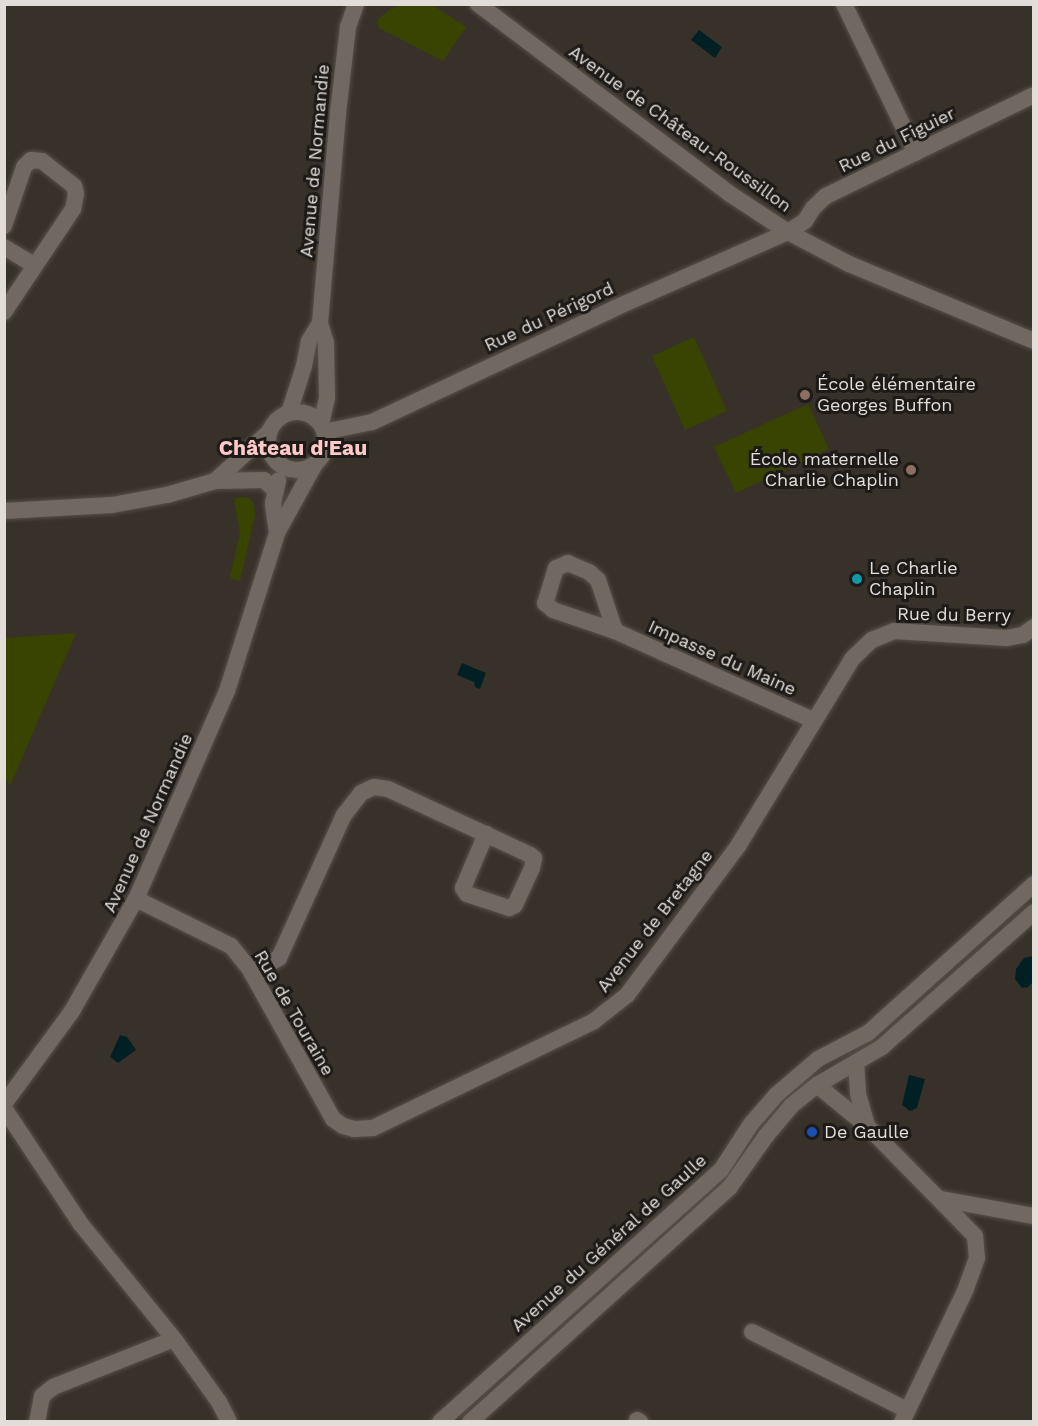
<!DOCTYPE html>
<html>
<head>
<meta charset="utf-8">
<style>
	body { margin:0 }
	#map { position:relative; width:1038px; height:1426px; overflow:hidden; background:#38312a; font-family:"Work Sans",sans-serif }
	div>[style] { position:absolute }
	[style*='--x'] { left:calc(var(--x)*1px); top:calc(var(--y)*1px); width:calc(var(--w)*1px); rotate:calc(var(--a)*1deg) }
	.green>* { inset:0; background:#394400 }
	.water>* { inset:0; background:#002024 }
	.roads { filter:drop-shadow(0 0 2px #565049) drop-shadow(0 0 2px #565049) }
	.minor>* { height:16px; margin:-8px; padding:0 8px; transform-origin:8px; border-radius:8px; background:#716961 }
	.minor>.ring { margin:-8px; padding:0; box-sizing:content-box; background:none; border:16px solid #716961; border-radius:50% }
	.tertiary>* { height:16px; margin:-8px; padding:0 8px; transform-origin:8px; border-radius:8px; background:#716961 }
	.secondary>* { height:16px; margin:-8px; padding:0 8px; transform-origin:8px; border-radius:8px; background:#716961 }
	.dots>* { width:16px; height:16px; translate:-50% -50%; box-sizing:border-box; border:3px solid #1d1a17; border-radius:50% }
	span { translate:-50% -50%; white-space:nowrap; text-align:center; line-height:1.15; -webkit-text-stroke:6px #1d1a17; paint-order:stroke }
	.street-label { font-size:18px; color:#e2ddd8 }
	.poi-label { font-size:18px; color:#e2ddd8 }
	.left { translate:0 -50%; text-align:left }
	.right { translate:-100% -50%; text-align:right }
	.quarter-label { font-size:21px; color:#fec9c8; font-weight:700 }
	.frame { position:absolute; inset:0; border:6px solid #e2ddd8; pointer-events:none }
</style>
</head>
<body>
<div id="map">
	<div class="green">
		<i style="clip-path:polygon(431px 4px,466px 27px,443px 61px,379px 28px,377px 23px,379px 18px,393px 7px,402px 5px)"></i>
		<i style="clip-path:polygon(694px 337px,727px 411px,685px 430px,652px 356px)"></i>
		<i style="clip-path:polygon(808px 404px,829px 449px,736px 493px,714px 447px)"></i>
		<i style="clip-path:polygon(241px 497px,249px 498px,254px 504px,255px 515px,240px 581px,230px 578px,240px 533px,234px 499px)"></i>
		<i style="clip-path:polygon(76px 633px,10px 786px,4px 774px,5px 638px)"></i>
	</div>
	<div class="water">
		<i style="clip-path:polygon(699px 30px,722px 47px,715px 58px,691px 40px)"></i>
		<i style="clip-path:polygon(462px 663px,486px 673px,480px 689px,475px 687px,474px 682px,457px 675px)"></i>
		<i style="clip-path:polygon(1033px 956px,1033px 982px,1028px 987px,1022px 988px,1015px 979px,1016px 969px,1024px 958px)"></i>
		<i style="clip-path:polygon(120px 1035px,127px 1037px,136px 1050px,118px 1063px,110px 1057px)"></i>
		<i style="clip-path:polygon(909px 1075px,925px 1079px,917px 1108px,910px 1111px,902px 1105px)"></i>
	</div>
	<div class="roads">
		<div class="minor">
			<i style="--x:844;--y:4;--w:165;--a:64.2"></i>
			<i style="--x:4;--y:226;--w:62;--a:-71.3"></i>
			<i style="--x:24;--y:167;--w:10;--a:-45"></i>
			<i style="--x:31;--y:160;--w:11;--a:5"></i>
			<i style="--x:42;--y:161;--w:41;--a:38"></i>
			<i style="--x:74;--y:186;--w:8;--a:76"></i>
			<i style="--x:76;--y:194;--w:15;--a:101"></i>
			<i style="--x:73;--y:209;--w:124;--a:123.8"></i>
			<i style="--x:4;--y:247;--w:35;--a:31"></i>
			<i class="ring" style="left:268px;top:412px;width:42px;height:42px"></i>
			<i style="--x:289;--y:413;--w:49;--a:-72.3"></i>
			<i style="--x:304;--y:366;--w:25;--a:-79"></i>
			<i style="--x:309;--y:341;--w:21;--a:-59"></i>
			<i style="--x:321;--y:424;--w:28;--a:-77"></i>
			<i style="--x:327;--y:397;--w:54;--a:-91.1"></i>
			<i style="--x:326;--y:343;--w:21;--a:-107"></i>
			<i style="--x:320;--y:323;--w:211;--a:-85.1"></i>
			<i style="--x:338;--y:113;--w:87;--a:-83.4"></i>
			<i style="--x:348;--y:27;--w:24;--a:-71"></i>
			<i style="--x:324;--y:432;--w:49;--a:-11.8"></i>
			<i style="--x:372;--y:422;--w:268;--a:-25.1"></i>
			<i style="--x:615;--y:308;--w:189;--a:-23.7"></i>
			<i style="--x:788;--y:232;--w:20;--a:-33"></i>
			<i style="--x:805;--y:221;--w:15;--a:-58"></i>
			<i style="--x:813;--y:208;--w:18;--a:-43"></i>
			<i style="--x:826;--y:196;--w:231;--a:-25.9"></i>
			<i style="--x:215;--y:481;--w:72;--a:-42.2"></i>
			<i style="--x:4;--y:511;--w:108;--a:-3.2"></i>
			<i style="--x:112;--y:505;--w:56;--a:-10.3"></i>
			<i style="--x:167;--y:495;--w:50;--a:-16.3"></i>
			<i style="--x:215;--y:481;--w:49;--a:-1.2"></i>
			<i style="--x:264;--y:480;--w:16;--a:43"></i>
			<i style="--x:277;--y:533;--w:30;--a:-98"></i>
			<i style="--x:273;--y:503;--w:23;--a:-77"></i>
			<i style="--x:615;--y:631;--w:54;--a:-108.4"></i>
			<i style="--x:598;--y:580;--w:12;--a:-138"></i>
			<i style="--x:589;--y:572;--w:23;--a:-157"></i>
			<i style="--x:568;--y:563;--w:13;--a:157"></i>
			<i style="--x:556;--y:568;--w:37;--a:107"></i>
			<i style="--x:545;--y:603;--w:11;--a:41"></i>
			<i style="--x:553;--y:610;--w:65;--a:18.7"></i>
			<i style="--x:615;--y:631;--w:217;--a:24.2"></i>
			<i style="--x:136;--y:899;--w:106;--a:26.3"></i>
			<i style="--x:231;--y:946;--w:28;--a:51"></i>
			<i style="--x:249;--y:968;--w:173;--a:60.9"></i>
			<i style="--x:333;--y:1119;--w:12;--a:35"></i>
			<i style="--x:343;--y:1126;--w:11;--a:15"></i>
			<i style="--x:354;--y:1129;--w:19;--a:-3"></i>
			<i style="--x:373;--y:1128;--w:246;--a:-25.8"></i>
			<i style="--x:594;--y:1021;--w:42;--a:-38.2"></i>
			<i style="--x:627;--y:995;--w:186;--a:-53.3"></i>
			<i style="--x:738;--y:846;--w:219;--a:-58.6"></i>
			<i style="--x:852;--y:659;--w:28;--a:-44"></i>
			<i style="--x:872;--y:640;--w:24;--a:-22"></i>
			<i style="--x:894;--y:631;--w:113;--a:3.5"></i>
			<i style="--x:1007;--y:638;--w:16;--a:-11"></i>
			<i style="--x:1023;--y:635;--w:14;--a:-36"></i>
			<i style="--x:252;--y:973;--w:31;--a:-29"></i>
			<i style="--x:279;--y:958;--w:157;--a:-65.6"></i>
			<i style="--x:344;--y:815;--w:28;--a:-52"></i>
			<i style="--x:361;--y:793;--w:14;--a:-25"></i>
			<i style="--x:374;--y:787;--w:14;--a:8"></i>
			<i style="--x:388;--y:789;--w:157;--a:24.9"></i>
			<i style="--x:530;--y:855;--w:5;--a:37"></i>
			<i style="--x:534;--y:858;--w:10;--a:101"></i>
			<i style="--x:532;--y:868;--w:41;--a:114.7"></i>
			<i style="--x:515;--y:905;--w:7;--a:153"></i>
			<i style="--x:509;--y:908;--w:44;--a:-161.6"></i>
			<i style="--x:467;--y:894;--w:7;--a:-124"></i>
			<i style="--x:463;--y:888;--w:59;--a:-66.9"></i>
			<i style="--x:856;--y:1063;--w:31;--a:86"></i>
			<i style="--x:858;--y:1094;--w:33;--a:74"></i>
			<i style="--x:817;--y:1085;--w:65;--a:39.4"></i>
			<i style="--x:867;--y:1126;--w:154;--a:45.5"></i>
			<i style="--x:975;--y:1236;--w:22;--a:85"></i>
			<i style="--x:977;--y:1258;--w:33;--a:110"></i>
			<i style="--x:966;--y:1289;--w:148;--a:115.7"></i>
			<i style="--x:4;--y:1104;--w:115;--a:-53.8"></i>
			<i style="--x:72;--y:1011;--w:129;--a:-60.3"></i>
			<i style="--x:136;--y:899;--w:227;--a:-66.4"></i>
			<i style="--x:227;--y:691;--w:166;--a:-72.4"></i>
			<i style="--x:277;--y:533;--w:79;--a:-61.2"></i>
			<i style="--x:941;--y:1199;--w:95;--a:10.4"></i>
			<i style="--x:752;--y:1332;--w:174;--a:26.7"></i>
			<i style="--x:637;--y:1420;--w:4;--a:34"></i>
			<i style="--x:37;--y:1422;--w:26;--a:-79"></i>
			<i style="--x:42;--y:1396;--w:14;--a:-39"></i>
			<i style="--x:53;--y:1387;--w:130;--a:-21.6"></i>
		</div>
		<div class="tertiary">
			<i style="--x:478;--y:4;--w:316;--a:37"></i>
			<i style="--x:730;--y:194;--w:69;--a:33.2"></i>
			<i style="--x:788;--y:232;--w:69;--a:27.7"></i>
			<i style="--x:849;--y:264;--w:200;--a:22.6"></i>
		</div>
		<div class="secondary">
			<i style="--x:4;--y:1108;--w:138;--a:56.5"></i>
			<i style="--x:80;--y:1223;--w:149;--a:51"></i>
			<i style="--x:174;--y:1339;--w:77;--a:54.5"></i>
			<i style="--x:219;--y:1402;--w:22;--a:63"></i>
			<i style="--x:440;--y:1422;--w:377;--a:-41.9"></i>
			<i style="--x:721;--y:1170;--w:55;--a:-56.9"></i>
			<i style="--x:751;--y:1124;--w:38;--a:-49"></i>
			<i style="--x:776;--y:1095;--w:55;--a:-40.6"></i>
			<i style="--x:818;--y:1059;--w:56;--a:-27.5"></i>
			<i style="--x:868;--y:1033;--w:223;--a:-41.9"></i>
			<i style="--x:470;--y:1422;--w:350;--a:-42.1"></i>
			<i style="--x:730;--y:1187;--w:62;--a:-54.8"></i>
			<i style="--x:766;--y:1136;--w:39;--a:-50"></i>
			<i style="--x:791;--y:1106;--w:33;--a:-39"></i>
			<i style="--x:817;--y:1085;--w:75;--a:-30.3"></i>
			<i style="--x:882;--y:1047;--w:203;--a:-41.6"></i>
		</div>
	</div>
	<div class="dots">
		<i style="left:805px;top:395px;background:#8d6e63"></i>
		<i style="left:911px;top:470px;background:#8d6e63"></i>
		<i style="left:857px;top:579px;background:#0f9aa8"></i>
		<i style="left:812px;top:1132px;background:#1a4fb4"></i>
	</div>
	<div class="street-label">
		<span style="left:680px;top:129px;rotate:36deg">Avenue de Château-Roussillon</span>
		<span style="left:897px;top:140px;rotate:-26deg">Rue du Figuier</span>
		<span style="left:315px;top:161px;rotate:-85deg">Avenue de Normandie</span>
		<span style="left:549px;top:317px;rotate:-25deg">Rue du Périgord</span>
		<span style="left:954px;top:615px;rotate:1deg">Rue du Berry</span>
		<span style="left:722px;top:658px;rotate:24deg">Impasse du Maine</span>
		<span style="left:148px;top:823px;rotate:-66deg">Avenue de Normandie</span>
		<span style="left:655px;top:921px;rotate:-52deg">Avenue de Bretagne</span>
		<span style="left:294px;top:1013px;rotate:60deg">Rue de Touraine</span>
		<span style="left:609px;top:1243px;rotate:-42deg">Avenue du Général de Gaulle</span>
	</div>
	<div class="poi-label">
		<span class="left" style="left:817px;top:395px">École élémentaire<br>Georges Buffon</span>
		<span class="right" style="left:899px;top:470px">École maternelle<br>Charlie Chaplin</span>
		<span class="left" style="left:869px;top:579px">Le Charlie<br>Chaplin</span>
		<span class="left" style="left:824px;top:1132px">De Gaulle</span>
	</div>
	<div class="quarter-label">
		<span style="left:293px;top:448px">Château d'Eau</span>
	</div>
	<div class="frame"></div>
</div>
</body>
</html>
